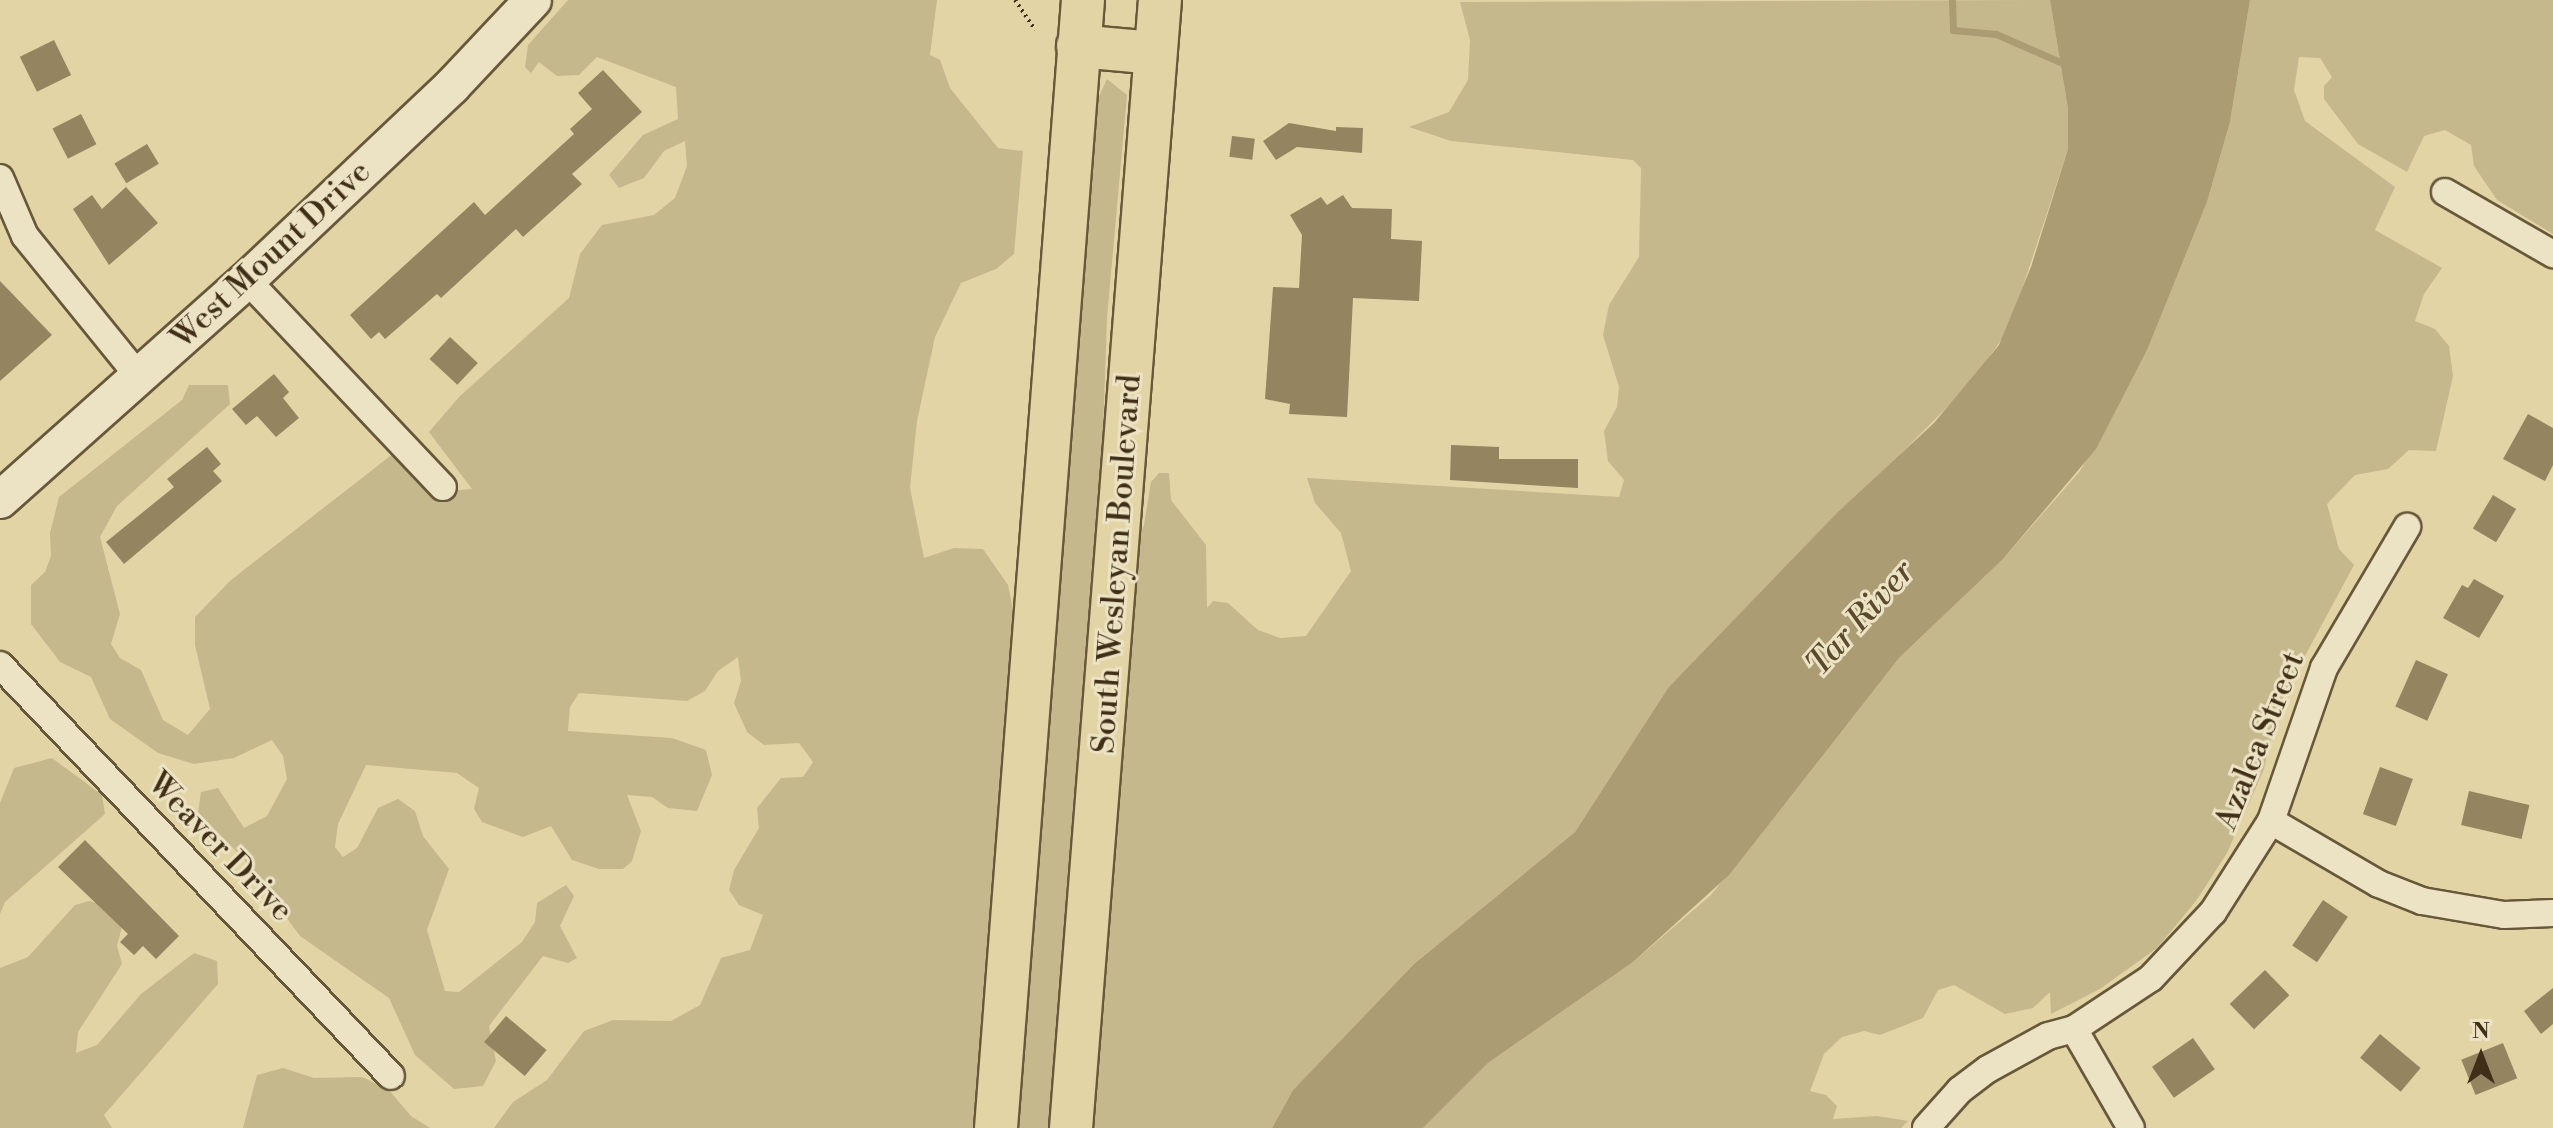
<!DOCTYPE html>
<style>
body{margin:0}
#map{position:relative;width:2553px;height:1128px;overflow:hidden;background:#e2d4a5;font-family:"Libre Bodoni",serif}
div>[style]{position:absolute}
.green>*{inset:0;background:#c6b88d}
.water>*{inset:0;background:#ab9c74}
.stream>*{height:7px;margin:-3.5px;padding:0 3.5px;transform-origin:3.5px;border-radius:3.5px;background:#ab9c74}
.building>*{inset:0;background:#948460;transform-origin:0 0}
.path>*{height:4px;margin-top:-2px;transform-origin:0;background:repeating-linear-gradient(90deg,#402e16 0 2px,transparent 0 6px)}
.roads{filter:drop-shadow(2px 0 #68583a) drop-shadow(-2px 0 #68583a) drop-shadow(0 2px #68583a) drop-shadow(0 -2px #68583a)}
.minor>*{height:26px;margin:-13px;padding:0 13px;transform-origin:13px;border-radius:13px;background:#ece3c4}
.secondary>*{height:36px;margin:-18px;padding:0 18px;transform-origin:18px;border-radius:18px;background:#ece3c4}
.trunk>*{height:42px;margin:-21px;padding:0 21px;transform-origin:21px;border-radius:21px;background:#e2d4a5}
span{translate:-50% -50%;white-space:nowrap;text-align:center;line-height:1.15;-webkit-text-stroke:6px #ece3c4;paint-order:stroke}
.street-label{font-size:32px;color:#402e16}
.water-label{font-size:34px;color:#5b4a2e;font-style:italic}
.north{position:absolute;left:2441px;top:1016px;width:80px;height:80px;-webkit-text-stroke:6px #ece3c4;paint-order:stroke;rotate:0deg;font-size:22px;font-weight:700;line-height:32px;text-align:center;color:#402e16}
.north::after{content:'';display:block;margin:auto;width:28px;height:36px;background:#402e16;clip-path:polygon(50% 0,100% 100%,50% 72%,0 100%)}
</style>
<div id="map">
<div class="green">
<div style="clip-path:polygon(568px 0,937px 0,930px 55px,940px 60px,950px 88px,998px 148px,1023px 151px,1014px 254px,996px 269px,961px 283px,935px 337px,917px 421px,910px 488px,924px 558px,954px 548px,983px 549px,1008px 585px,1016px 624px,981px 1128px,494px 1128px,513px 1102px,547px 1080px,584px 1031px,613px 1020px,671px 1021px,700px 1005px,721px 958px,750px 950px,763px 915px,739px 905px,729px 890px,734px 870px,759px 828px,757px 808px,781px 778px,803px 777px,813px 762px,799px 743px,764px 745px,747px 732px,734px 703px,741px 681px,738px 657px,718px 671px,705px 691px,687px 701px,579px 693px,570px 707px,568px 731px,672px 738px,706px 750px,712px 775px,697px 811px,668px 808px,652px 797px,627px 795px,641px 831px,632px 861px,623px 869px,599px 869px,572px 860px,551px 826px,523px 837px,482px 822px,474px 809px,479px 788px,457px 773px,366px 765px,338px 824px,335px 847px,343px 857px,357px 848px,378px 808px,398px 799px,415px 811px,423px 836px,449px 869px,427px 930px,445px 991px,459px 992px,522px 942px,535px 922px,537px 903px,566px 885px,574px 896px,560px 926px,577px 958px,568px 963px,543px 956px,489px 1026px,496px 1061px,483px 1086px,454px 1089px,415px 1055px,389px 998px,300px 936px,243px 858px,198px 813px,201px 792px,218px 788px,244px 828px,267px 816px,287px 779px,283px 756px,272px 740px,234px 758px,194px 764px,158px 753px,110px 719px,91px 677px,60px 662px,31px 624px,31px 585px,45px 572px,51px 556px,50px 533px,59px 497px,182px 400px,189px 385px,228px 385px,230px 404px,117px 506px,100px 537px,120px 614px,111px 644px,120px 658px,141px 670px,163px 720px,188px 735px,210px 709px,195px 645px,195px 617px,231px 580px,394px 453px,437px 492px,472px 489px,429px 432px,459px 397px,569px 298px,580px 254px,602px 225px,654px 215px,675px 198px,687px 166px,685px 141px,664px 151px,644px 178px,619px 188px,609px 175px,643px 135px,678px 119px,676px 87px,597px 57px,579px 75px,557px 76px,539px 62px,531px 73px,525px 67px,528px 45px)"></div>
<div style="clip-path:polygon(2050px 0,2068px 109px,2068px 149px,2009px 329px,1970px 384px,1668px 688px,1575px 832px,1414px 964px,1293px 1090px,1272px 1128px,1091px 1128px,1133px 549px,1144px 525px,1151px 482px,1159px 473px,1169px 473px,1171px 500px,1206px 545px,1207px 608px,1213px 601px,1228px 603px,1258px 630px,1280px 638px,1306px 636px,1351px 571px,1341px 533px,1315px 503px,1307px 478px,1619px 497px,1624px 480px,1608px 461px,1604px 431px,1617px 407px,1619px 387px,1603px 335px,1609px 305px,1639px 257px,1641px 168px,1633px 160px,1451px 141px,1409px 127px,1449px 112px,1468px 80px,1470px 40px,1460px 2px)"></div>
<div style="clip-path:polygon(2250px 0,2553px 0,2553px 234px,2497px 200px,2474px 166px,2471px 145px,2445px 130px,2424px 136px,2407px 172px,2358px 144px,2324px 99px,2324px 86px,2332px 77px,2320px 58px,2299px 57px,2294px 90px,2305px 121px,2395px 187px,2375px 230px,2442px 268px,2424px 294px,2415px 321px,2435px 329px,2449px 346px,2453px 376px,2436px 451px,2409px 450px,2388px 469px,2355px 475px,2327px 504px,2339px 549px,2354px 565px,2278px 706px,2264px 769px,2227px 853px,2196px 901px,2157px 948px,2100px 989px,2051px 1014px,2050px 992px,2033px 1008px,2005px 1014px,1954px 985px,1938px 990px,1923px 1018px,1880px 1035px,1864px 1031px,1842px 1037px,1824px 1054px,1810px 1091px,1826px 1095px,1837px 1106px,1833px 1119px,1877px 1116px,1908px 1121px,1901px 1128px,1423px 1128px,1488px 1063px,1633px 962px,1711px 895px,1899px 658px,2003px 559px,2080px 471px,2148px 348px,2207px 202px,2230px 122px)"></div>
<div style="clip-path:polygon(1107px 79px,1127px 95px,1107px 318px,1097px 605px,1058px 1128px,1010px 1128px,1084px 129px)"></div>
<div style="clip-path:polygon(52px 758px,102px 795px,105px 814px,5px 902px,0 914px,0 803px,14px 768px)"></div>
<div style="clip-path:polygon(89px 901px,111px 907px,123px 923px,117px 946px,122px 964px,78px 1032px,76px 1053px,97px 1045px,141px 994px,194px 953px,217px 961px,218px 984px,104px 1115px,112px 1128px,0 1128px,0 968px,28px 957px,75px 905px)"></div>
<div style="clip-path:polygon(283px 1068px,314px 1078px,362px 1077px,388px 1089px,411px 1116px,430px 1128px,243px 1128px,257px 1075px)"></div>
</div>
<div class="water">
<div style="clip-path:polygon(2050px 0,2250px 0,2230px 122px,2207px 202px,2148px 348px,2096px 449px,2003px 559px,1899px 658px,1729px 875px,1633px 962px,1488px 1063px,1423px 1128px,1272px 1128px,1293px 1090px,1414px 964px,1575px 832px,1668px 688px,1838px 512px,1934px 423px,1999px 345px,2031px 267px,2068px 149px,2068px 109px)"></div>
</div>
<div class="stream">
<div style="left:1952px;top:0;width:30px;rotate:88deg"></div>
<div style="left:1953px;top:30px;width:43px;rotate:5.3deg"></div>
<div style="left:1996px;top:34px;width:70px;rotate:23.6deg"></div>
</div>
<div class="building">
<div style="left:54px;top:40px;width:39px;height:38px;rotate:64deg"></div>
<div style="clip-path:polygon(603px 70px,642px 112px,572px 174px,582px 184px,523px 237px,516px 229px,441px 298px,437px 294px,385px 339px,379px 332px,371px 339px,350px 315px,474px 202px,485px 215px,574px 134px,570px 129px,592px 109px,578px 93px)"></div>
<div style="left:81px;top:114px;width:34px;height:32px;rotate:63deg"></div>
<div style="clip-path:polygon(1289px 123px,1336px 131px,1336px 127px,1363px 128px,1362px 153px,1297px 147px,1276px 160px,1263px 141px)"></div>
<div style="left:1232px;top:136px;width:23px;height:21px;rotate:7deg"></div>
<div style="left:147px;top:144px;width:23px;height:38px;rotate:59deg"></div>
<div style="clip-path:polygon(126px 187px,158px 223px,109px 265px,73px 209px,92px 195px,102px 209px)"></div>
<div style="clip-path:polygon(1343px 195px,1352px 208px,1392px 209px,1391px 239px,1422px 241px,1419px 301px,1353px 298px,1347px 417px,1289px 414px,1290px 404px,1265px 399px,1273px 287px,1299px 288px,1302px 235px,1290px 215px,1321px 197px,1327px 205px)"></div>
<div style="clip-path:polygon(0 281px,52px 335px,0 381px)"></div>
<div style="left:450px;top:337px;width:38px;height:30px;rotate:43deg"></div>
<div style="clip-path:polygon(274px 374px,289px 392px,283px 398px,299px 418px,276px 437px,257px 416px,246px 425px,232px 409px)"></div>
<div style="clip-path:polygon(2528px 414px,2553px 428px,2553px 465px,2545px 481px,2503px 459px)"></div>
<div style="clip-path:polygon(1451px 445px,1499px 447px,1499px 459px,1578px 459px,1578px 488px,1450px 480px)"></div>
<div style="clip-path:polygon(207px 447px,221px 464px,213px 471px,222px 481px,124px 564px,106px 542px,174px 487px,167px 479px)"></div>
<div style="left:2493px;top:495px;width:27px;height:39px;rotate:31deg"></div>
<div style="clip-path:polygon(2474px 579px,2504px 596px,2479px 638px,2443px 618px,2462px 585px,2468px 588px)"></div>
<div style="left:2416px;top:660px;width:35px;height:51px;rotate:24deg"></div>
<div style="left:2380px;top:767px;width:35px;height:50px;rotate:20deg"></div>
<div style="left:2469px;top:791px;width:62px;height:35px;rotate:13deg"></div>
<div style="clip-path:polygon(85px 840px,179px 936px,156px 959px,143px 946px,134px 955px,120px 942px,128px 934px,58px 867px)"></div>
<div style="left:2323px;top:900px;width:30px;height:55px;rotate:34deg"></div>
<div style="left:2265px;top:970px;width:35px;height:49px;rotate:46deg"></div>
<div style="clip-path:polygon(2553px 988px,2553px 1024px,2541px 1034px,2524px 1011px)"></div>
<div style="left:506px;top:1016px;width:53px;height:34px;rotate:40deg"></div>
<div style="left:2380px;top:1034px;width:53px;height:31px;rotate:40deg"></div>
<div style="left:2193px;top:1038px;width:38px;height:50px;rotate:55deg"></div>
<div style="left:2503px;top:1043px;width:38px;height:45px;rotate:68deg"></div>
</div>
<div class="path">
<div style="left:1015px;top:0;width:36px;rotate:56deg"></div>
</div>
<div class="roads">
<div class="minor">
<div style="left:0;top:178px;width:63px;rotate:66.7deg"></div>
<div style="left:25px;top:236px;width:181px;rotate:51deg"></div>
<div style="left:2445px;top:192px;width:125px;rotate:29.9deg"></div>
<div style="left:247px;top:280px;width:285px;rotate:46.6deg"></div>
<div style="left:0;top:665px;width:567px;rotate:46.43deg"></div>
<div style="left:2271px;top:821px;width:125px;rotate:30.3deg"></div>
<div style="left:2379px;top:884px;width:46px;rotate:21.6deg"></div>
<div style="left:2422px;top:901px;width:83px;rotate:9.7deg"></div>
<div style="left:2504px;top:915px;width:49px;rotate:-2.3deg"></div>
<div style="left:2074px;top:1029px;width:114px;rotate:60.1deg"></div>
<div style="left:1926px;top:1128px;width:51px;rotate:-48.2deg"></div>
<div style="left:1960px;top:1090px;width:35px;rotate:-37deg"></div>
<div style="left:1988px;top:1069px;width:68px;rotate:-28.8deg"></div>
<div style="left:2048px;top:1036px;width:27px;rotate:-15deg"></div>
<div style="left:2074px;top:1029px;width:92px;rotate:-33.5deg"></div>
<div style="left:2151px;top:978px;width:91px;rotate:-46.8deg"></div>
<div style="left:2213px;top:912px;width:108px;rotate:-57.5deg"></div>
<div style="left:2271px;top:821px;width:162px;rotate:-70.9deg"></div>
<div style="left:2324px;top:668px;width:164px;rotate:-59.5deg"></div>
</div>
<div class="secondary">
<div style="left:0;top:500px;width:331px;rotate:-41.7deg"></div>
<div style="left:247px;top:280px;width:282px;rotate:-43.4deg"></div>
<div style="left:452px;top:86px;width:118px;rotate:-46.7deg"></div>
</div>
<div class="trunk">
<div style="left:1078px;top:46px;width:77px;rotate:5.2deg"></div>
<div style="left:996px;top:1128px;width:1131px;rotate:-85.59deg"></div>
<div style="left:1071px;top:1128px;width:1132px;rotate:-85.49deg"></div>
</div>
</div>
<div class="street-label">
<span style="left:271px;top:255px;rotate:-43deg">West Mount Drive</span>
<span style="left:1117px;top:564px;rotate:-86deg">South Wesleyan Boulevard</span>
<span style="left:2260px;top:741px;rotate:-68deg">Azalea Street</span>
<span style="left:220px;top:847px;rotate:46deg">Weaver Drive</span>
</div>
<div class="water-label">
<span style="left:1861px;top:619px;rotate:-48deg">Tar River</span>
</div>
<div class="north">N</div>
</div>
